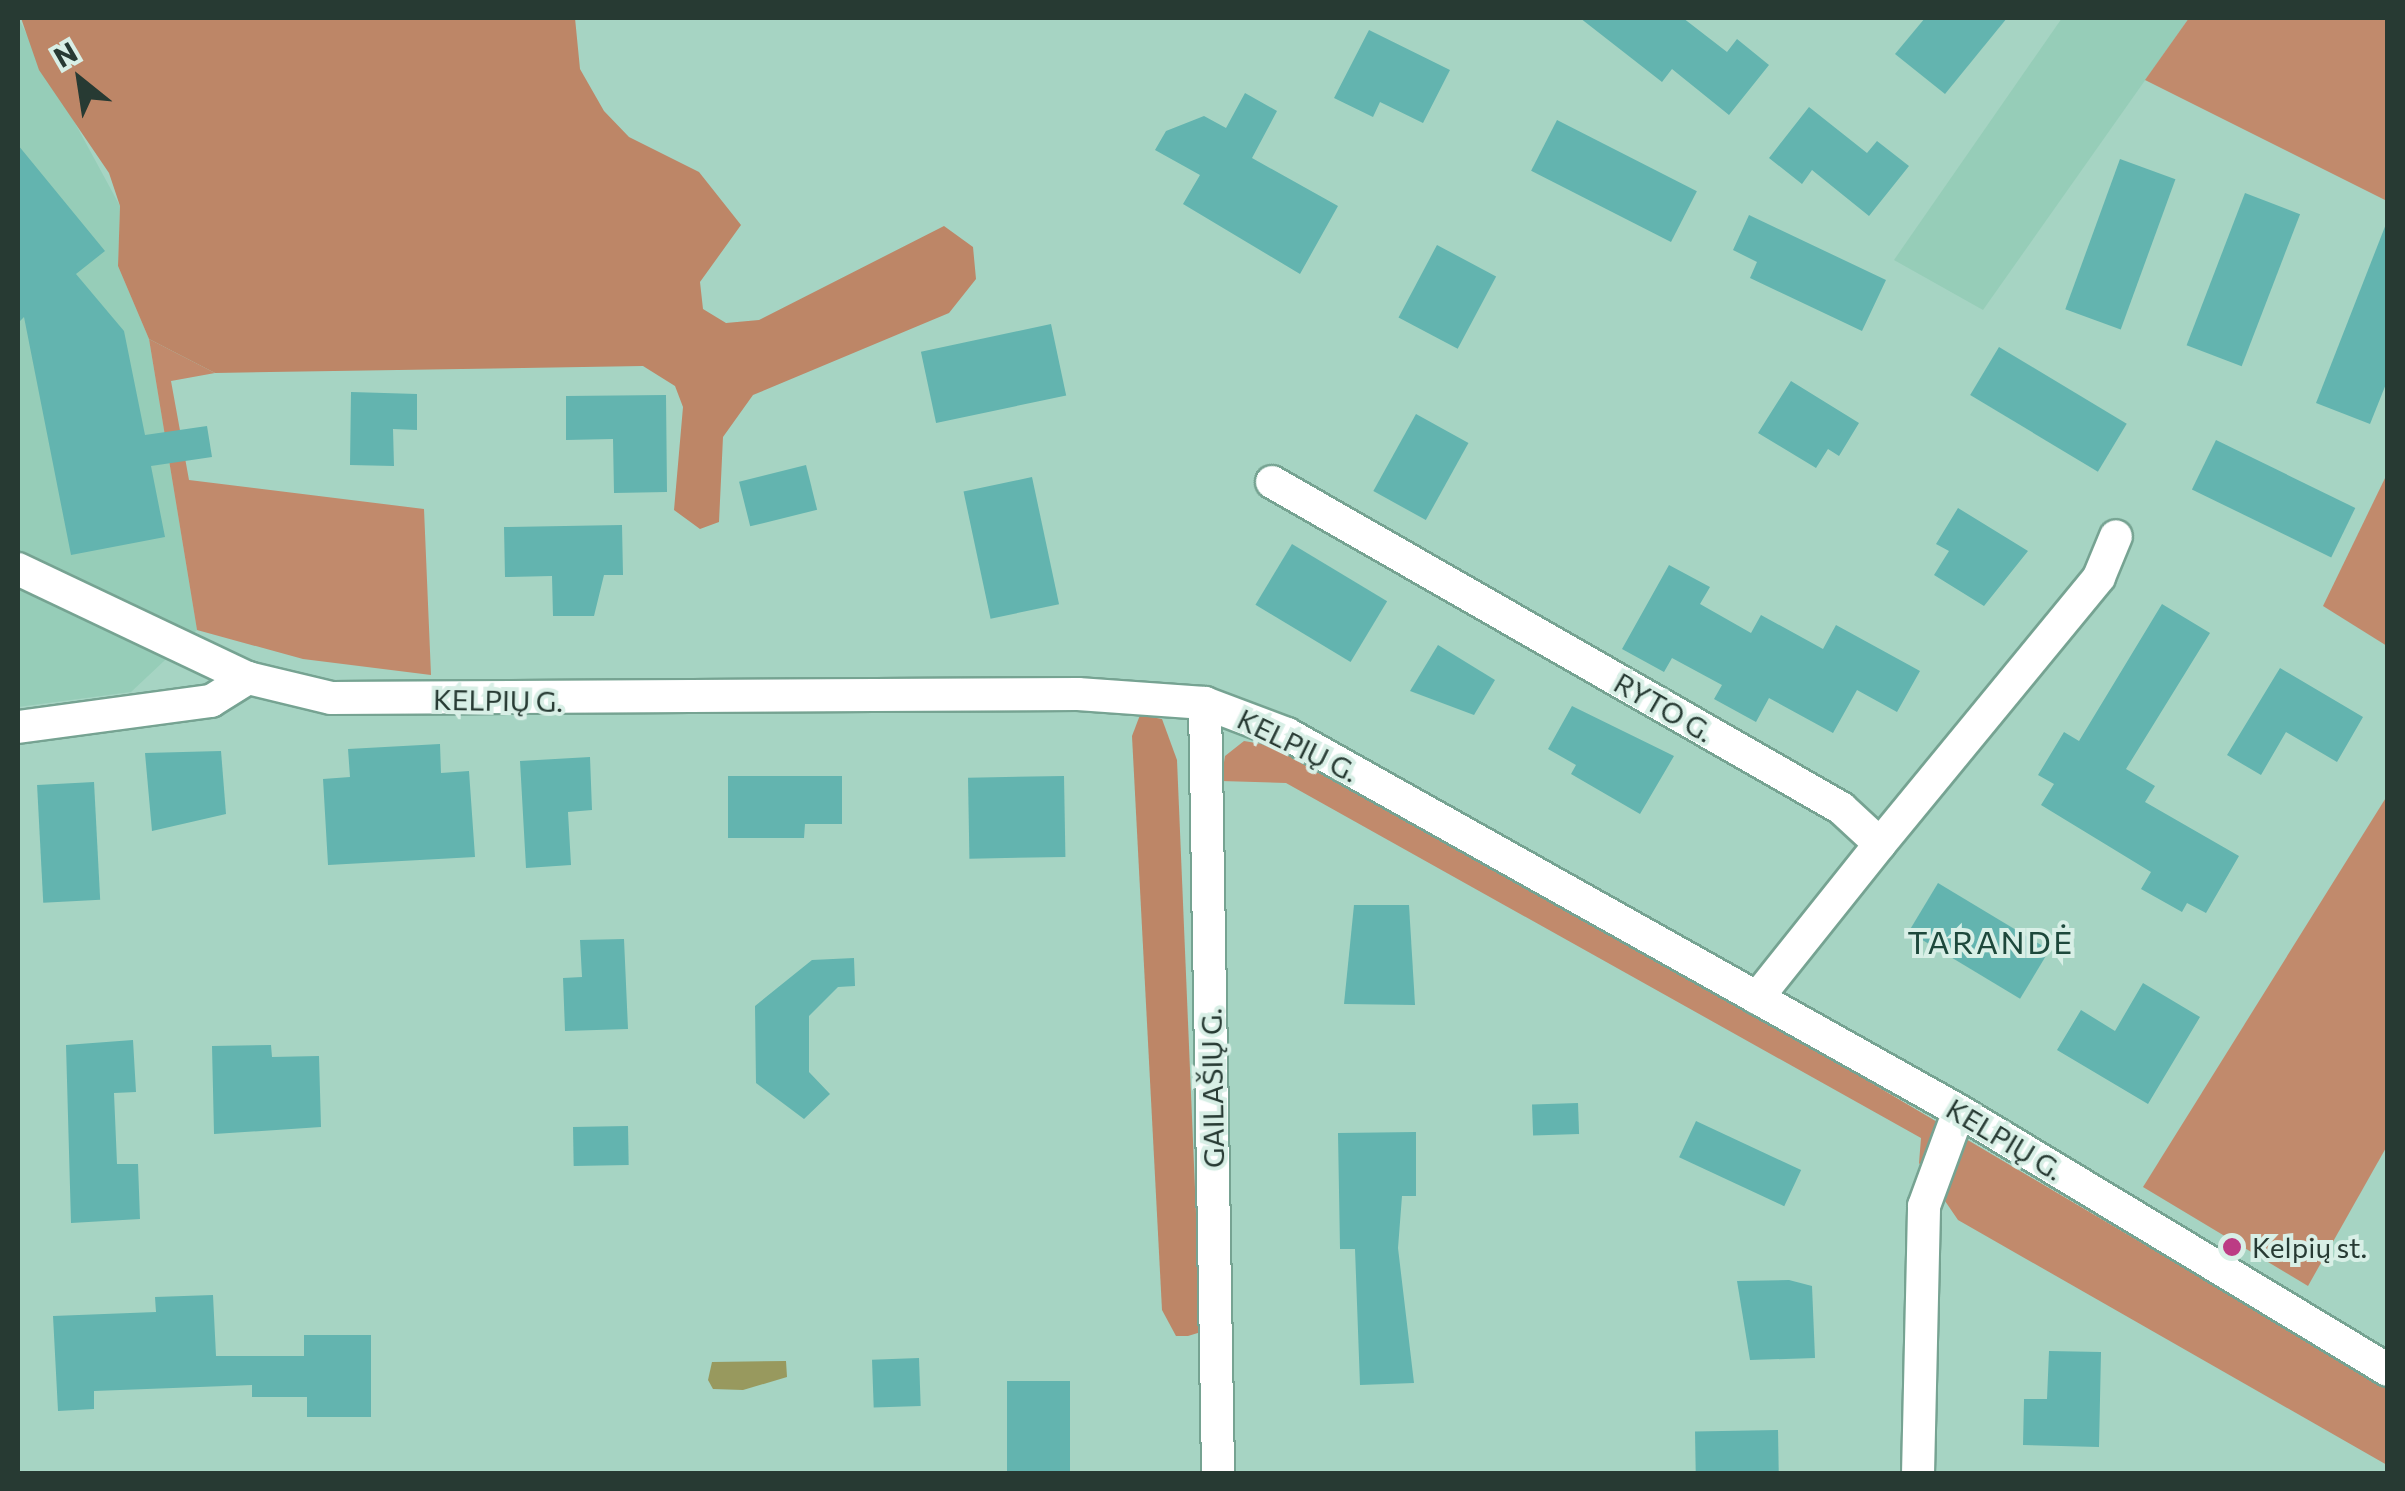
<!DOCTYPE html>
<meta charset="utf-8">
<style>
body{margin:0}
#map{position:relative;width:2405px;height:1491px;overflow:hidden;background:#a6d4c3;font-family:Commissioner,sans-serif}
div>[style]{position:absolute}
.built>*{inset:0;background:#96cdb8}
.green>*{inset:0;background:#c18a6c}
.forest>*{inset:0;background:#bd8667}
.water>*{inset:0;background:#98995e}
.building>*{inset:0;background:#63b4af;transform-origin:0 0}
.roads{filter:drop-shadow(2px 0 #76a392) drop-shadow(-2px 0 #76a392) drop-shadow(0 2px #76a392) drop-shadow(0 -2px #76a392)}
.street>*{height:32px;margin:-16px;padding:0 16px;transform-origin:16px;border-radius:16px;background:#fff}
.dots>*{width:28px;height:28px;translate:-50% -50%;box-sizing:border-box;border:5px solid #d8efe6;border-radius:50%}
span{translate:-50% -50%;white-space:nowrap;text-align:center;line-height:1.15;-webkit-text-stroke:8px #d8efe6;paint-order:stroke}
.street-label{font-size:28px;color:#273a33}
.poi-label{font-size:28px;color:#273a33}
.left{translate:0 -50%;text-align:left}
.quarter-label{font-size:32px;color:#1d483b;letter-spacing:2.5px}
.frame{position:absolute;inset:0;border:20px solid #273a33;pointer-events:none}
.north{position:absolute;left:30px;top:30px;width:100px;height:100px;-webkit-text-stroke:8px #d8efe6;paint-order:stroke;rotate:330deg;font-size:28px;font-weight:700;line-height:40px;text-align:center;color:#273a33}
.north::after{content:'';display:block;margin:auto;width:35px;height:45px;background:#273a33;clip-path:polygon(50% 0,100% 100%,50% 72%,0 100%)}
</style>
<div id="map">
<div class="built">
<div style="clip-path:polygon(18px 18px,120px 206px,118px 266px,149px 339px,197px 630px,131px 692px,18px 707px)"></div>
<div style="clip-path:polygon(2062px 18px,2189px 18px,1983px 310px,1894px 260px)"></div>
</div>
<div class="green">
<div style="clip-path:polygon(2189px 18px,2387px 18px,2387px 201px,2145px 80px)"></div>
<div style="clip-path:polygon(149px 339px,215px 373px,171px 381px,189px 480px,424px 509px,431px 675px,303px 659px,197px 630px)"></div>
<div style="clip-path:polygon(2387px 474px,2387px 646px,2323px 606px)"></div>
<div style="clip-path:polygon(1244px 741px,1286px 748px,1643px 948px,2387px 1388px,2387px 1465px,1958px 1220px,1919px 1163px,1921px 1138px,1286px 783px,1221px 781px,1225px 756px)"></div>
<div style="clip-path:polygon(2387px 796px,2387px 1146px,2308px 1286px,2143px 1187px)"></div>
</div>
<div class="forest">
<div style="clip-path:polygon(21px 18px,575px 18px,580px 69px,604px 111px,629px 137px,699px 172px,741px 225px,700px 282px,703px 309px,726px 323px,759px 320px,944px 226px,973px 247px,976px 279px,949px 313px,753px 395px,723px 437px,719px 522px,700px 529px,674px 510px,683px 407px,675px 386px,643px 366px,215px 373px,149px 339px,118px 266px,120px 206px,109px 173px,39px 70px)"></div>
<div style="clip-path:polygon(1140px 715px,1162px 719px,1177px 760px,1201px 1332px,1188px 1336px,1176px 1336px,1162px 1310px,1132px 736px)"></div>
</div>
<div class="water">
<div style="clip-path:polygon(786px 1361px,787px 1377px,743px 1390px,713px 1389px,708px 1380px,712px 1362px)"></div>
</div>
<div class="building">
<div style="clip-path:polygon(1580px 18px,1683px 18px,1727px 52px,1737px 39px,1769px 65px,1729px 115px,1672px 69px,1662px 82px)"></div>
<div style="clip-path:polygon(1925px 18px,2007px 18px,1945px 94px,1895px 54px)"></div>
<div style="clip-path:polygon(1369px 30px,1450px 70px,1423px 123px,1380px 102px,1373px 117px,1334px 98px)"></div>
<div style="clip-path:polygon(1245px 93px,1277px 111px,1252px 158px,1338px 206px,1300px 274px,1183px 204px,1200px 175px,1155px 150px,1166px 131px,1204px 116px,1226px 128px)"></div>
<div style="clip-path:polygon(1809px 107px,1867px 153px,1877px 141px,1909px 166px,1869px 216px,1812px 170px,1802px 184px,1769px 158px)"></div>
<div style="left:1557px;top:120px;width:157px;height:57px;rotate:27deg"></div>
<div style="clip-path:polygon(18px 145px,105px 251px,76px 274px,124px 331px,145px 435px,207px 426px,212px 457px,151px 466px,165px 537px,71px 555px,24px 317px,18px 323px)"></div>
<div style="left:2120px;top:159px;width:59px;height:160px;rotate:20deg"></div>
<div style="left:2245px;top:193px;width:59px;height:163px;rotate:21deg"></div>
<div style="clip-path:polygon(1749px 215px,1886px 280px,1862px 331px,1750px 278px,1757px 262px,1733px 250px)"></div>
<div style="clip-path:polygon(2386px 224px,2388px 379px,2370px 424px,2316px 403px)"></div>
<div style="left:1437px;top:245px;width:67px;height:82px;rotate:28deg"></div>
<div style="left:1051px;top:324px;width:73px;height:133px;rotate:78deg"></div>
<div style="left:1999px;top:347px;width:149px;height:56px;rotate:31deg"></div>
<div style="clip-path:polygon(1791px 381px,1859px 423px,1839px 456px,1828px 449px,1816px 468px,1758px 433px)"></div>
<div style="clip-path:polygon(351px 392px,417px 394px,417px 430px,393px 429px,394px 466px,350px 465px)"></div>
<div style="clip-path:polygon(666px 395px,667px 492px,614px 493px,613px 439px,566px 440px,566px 396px)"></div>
<div style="left:1416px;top:414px;width:60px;height:88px;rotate:29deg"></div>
<div style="left:2216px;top:440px;width:155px;height:55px;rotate:26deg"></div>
<div style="left:806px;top:465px;width:46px;height:69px;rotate:76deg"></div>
<div style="left:1032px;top:477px;width:130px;height:70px;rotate:78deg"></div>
<div style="clip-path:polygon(1958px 508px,2028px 551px,1984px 606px,1934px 575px,1949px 551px,1936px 544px)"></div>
<div style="clip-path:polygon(622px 525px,623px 575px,604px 575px,594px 616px,553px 616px,552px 576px,505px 577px,504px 527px)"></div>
<div style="left:1292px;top:544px;width:111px;height:71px;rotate:31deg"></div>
<div style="clip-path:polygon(1669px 565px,1710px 587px,1700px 604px,1751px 633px,1761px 615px,1823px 649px,1836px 625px,1920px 671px,1897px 712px,1857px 690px,1833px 733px,1769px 698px,1756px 722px,1714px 699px,1722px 685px,1672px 658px,1664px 672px,1622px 649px)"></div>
<div style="clip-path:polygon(2162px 604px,2210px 633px,2126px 769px,2155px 786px,2145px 802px,2239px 856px,2206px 913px,2187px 903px,2182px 912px,2141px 889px,2151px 872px,2041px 805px,2054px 784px,2038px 775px,2064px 732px,2079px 741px)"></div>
<div style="clip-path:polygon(1438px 645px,1495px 680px,1474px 715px,1410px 691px)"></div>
<div style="clip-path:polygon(2280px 668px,2363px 717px,2337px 762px,2286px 732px,2261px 775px,2227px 755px)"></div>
<div style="clip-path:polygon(1572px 706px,1674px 756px,1640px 814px,1571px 774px,1576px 765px,1548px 749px)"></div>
<div style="clip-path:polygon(440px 744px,441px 773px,469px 771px,475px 857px,328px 865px,323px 779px,350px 777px,348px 749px)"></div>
<div style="clip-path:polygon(221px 751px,226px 814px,152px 831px,145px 753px)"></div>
<div style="clip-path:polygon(590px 757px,592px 810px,568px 812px,571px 865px,526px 868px,520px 761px)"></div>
<div style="clip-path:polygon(728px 776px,842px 776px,842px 824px,805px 824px,804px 838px,728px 838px)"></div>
<div style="left:1064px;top:776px;width:81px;height:96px;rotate:89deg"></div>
<div style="left:94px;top:782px;width:118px;height:57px;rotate:87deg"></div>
<div style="left:1938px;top:883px;width:130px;height:57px;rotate:31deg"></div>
<div style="clip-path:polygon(1354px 905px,1409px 905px,1415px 1005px,1344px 1004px)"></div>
<div style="clip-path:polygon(624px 939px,628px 1029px,565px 1031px,563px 978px,582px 977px,580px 940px)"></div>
<div style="clip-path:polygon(854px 958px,855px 986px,838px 987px,809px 1016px,809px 1072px,830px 1094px,804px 1119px,756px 1083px,755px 1006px,812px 960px)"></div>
<div style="clip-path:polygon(2143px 983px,2200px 1017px,2148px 1104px,2057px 1050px,2081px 1010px,2115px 1031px)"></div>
<div style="clip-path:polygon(133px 1040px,136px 1092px,114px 1093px,117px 1164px,138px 1164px,140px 1219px,71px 1223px,66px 1045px)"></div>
<div style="clip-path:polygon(271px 1045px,272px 1057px,319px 1056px,321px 1127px,214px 1134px,212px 1046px)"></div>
<div style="left:1578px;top:1103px;width:31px;height:46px;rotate:88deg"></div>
<div style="left:1696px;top:1121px;width:116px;height:40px;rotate:25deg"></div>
<div style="left:628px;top:1126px;width:39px;height:55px;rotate:89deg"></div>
<div style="clip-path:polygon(1416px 1132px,1416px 1196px,1402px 1196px,1398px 1248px,1414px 1383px,1360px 1385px,1355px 1249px,1340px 1249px,1338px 1133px)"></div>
<div style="clip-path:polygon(1789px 1280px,1812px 1286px,1815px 1358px,1750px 1360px,1737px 1281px)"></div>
<div style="clip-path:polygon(213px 1295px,216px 1356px,304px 1356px,304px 1335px,371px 1335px,371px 1417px,307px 1417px,307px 1397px,252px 1397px,252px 1385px,94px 1391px,94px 1409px,58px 1411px,53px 1316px,156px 1312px,155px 1297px)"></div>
<div style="clip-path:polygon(2049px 1351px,2101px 1352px,2099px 1447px,2023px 1445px,2024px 1399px,2047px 1399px)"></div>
<div style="left:919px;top:1358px;width:48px;height:47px;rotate:88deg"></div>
<div style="left:1007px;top:1381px;width:63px;height:93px"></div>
<div style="left:1778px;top:1430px;width:44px;height:83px;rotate:89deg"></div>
</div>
<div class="roads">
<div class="street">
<div style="left:1272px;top:482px;width:656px;rotate:29.81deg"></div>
<div style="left:1841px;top:808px;width:53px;rotate:42.7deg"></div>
<div style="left:1880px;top:844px;width:197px;rotate:128.6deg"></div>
<div style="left:18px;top:569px;width:255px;rotate:25.4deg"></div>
<div style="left:248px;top:678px;width:85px;rotate:13.5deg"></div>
<div style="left:331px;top:698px;width:747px;rotate:-0.31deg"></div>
<div style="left:1078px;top:694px;width:127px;rotate:4.1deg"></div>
<div style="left:1205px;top:703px;width:88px;rotate:20.7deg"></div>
<div style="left:1287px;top:734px;width:771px;rotate:29.29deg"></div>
<div style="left:1959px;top:1111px;width:501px;rotate:31.12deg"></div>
<div style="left:1205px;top:703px;width:771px;rotate:89.03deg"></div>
<div style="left:18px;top:727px;width:195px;rotate:-7.7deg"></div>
<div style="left:211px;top:701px;width:44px;rotate:-31.9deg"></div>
<div style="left:1880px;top:844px;width:345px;rotate:-50.6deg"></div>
<div style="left:2099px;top:577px;width:44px;rotate:-67.5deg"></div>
<div style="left:1918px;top:1474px;width:268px;rotate:-88.7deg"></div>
<div style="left:1924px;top:1206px;width:101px;rotate:-69.8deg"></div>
</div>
</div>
<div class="dots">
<div style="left:2232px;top:1247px;background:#bc3b84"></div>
</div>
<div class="street-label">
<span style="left:498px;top:700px;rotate:1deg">KELPIŲ G.</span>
<span style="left:1664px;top:707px;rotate:30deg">RYTO G.</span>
<span style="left:1298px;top:745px;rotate:26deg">KELPIŲ G.</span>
<span style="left:1212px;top:1088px;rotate:-91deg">GAILAŠIŲ G.</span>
<span style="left:2005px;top:1139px;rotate:31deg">KELPIŲ G.</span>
</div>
<div class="poi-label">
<span class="left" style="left:2252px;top:1247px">Kelpių st.</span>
</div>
<div class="quarter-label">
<span style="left:1991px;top:941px">TARANDĖ</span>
</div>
<div class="frame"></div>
<div class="north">N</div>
</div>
